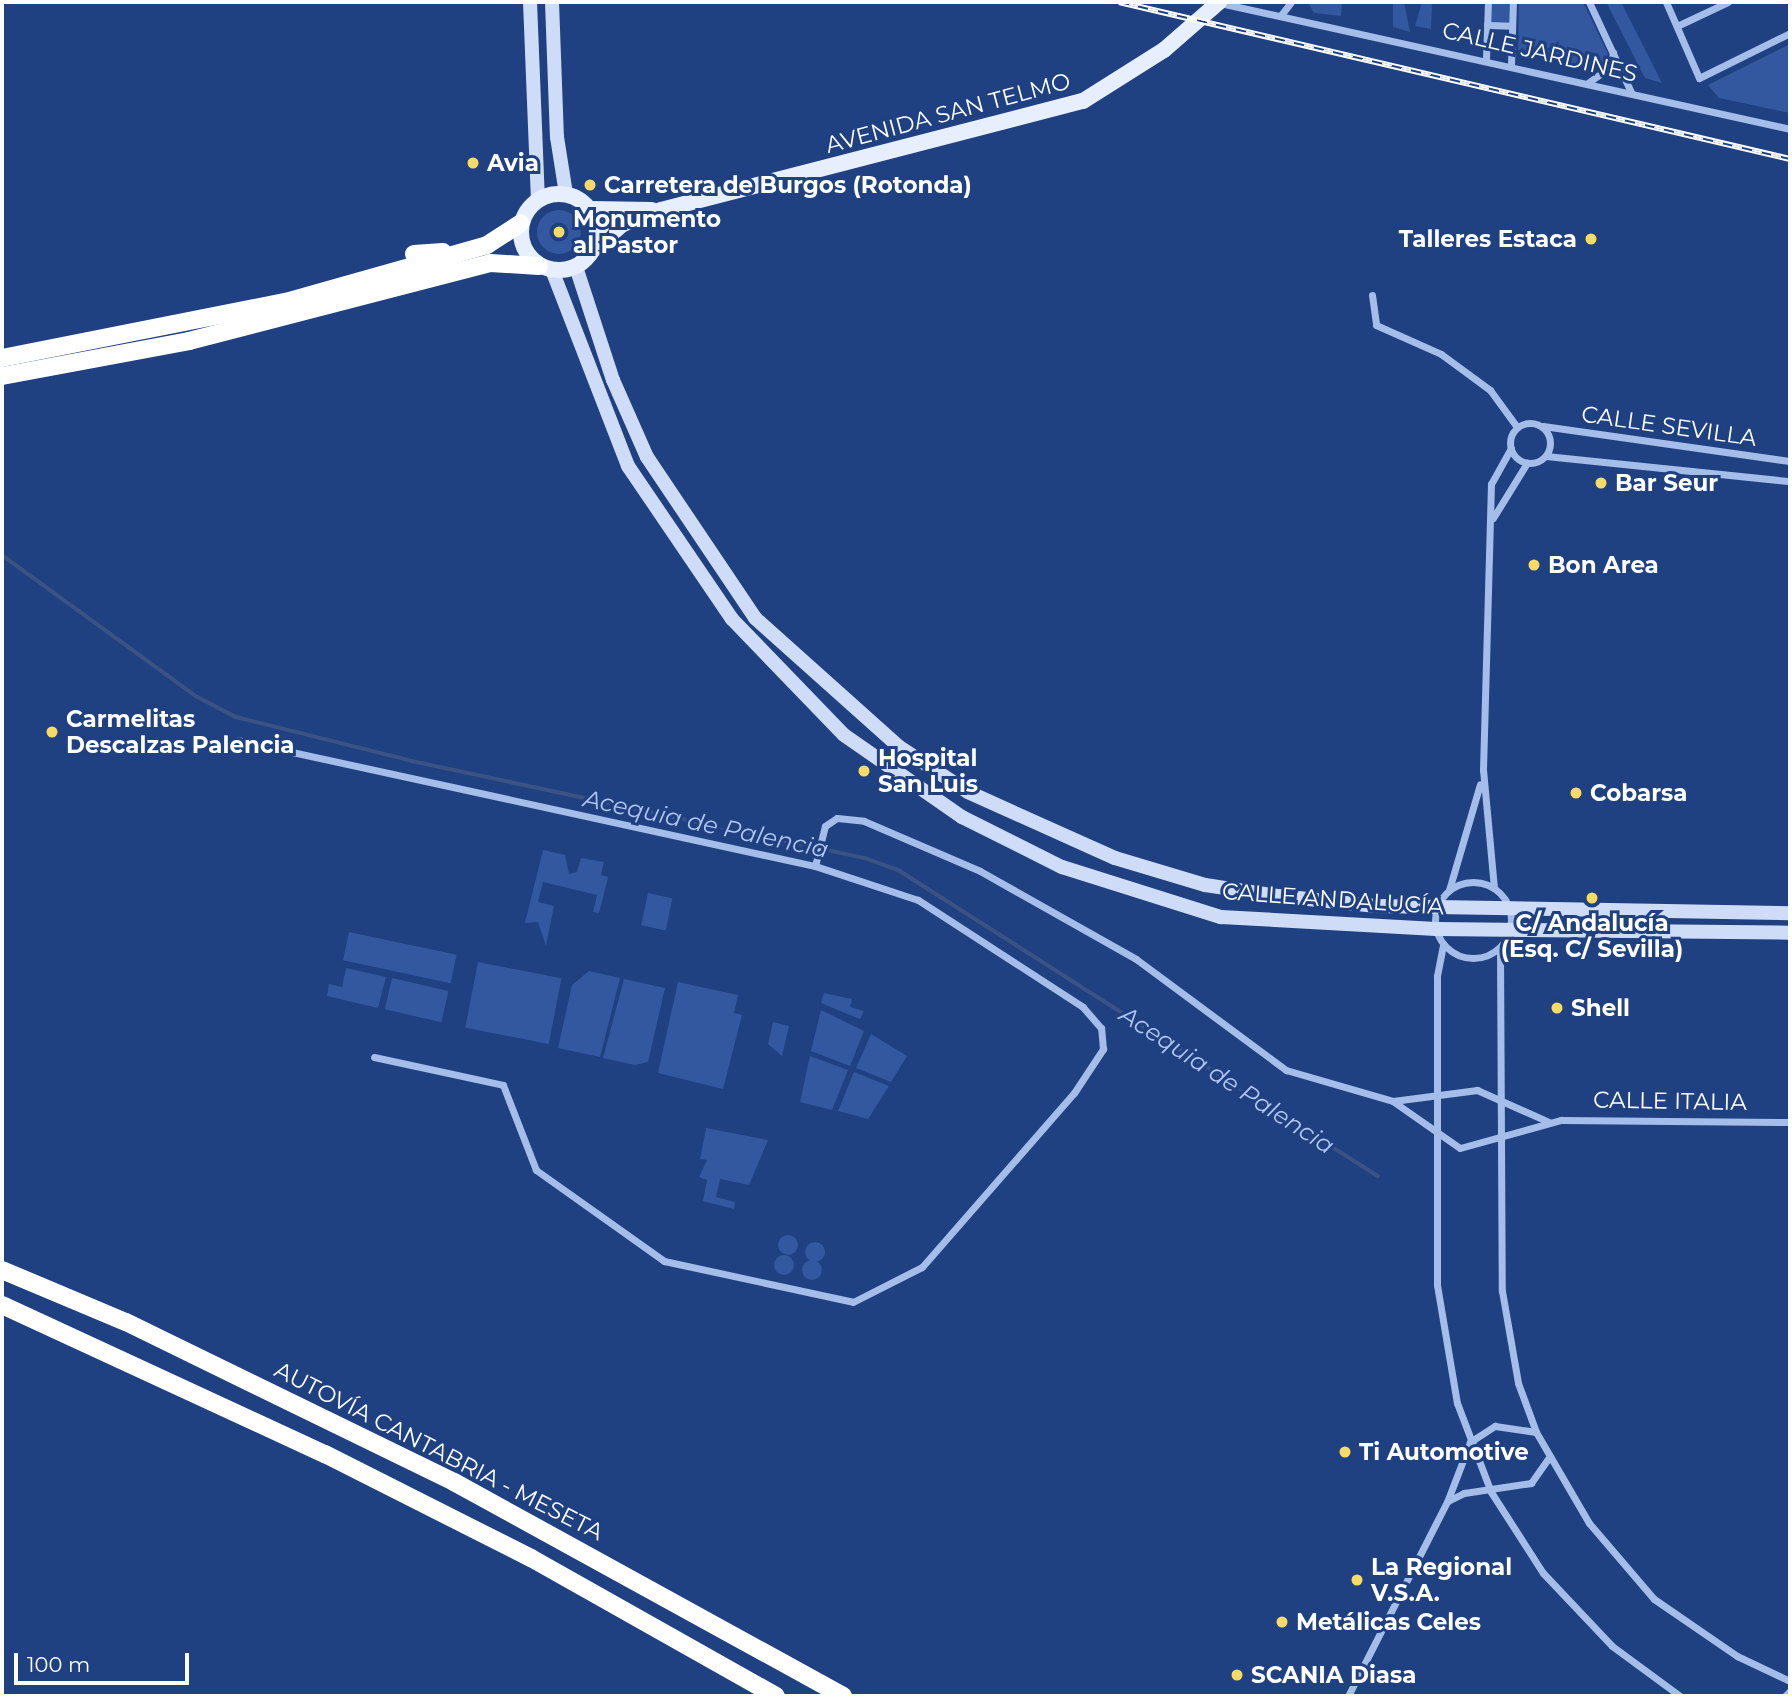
<!DOCTYPE html>
<meta charset="utf-8">
<style>
body{margin:0}
#map{position:relative;width:1792px;height:1698px;overflow:hidden;background:#1f4081;font-family:Montserrat,sans-serif}
div>[style]{position:absolute}
.green>*{inset:0;background:#33589f;transform-origin:0 0}
.round{border-radius:50%}
.stream>*{height:3.5px;margin:-1.75px;padding:0 1.75px;transform-origin:1.75px;border-radius:1.75px;background:#3a5383}
.street>*{height:7px;margin:-3.5px;padding:0 3.5px;transform-origin:3.5px;border-radius:3.5px;background:#a4bde9}
.street>.ring{margin:-3.5px;padding:0;box-sizing:content-box;background:none;border:7px solid #a4bde9;border-radius:50%}
.secondary>*{height:14px;margin:-7px;padding:0 7px;transform-origin:7px;border-radius:7px;background:#cfdcf7}
.primary>*{height:16px;margin:-8px;padding:0 8px;transform-origin:8px;border-radius:8px;background:#e7eefe}
.primary>.ring{margin:-8px;padding:0;box-sizing:content-box;background:none;border:16px solid #e7eefe;border-radius:50%}
.highway>*{height:18px;margin:-9px;padding:0 9px;transform-origin:9px;border-radius:9px;background:#fff}
.rail>*{height:6px;margin-top:-3px;transform-origin:0;background:repeating-linear-gradient(90deg,#1f4081 0 10px,#fff 0 20px);box-sizing:border-box;border-block:2px solid #fff}
.dots>*{width:19px;height:19px;translate:-50% -50%;box-sizing:border-box;border:4px solid #1f4081;border-radius:50%}
span{translate:-50% -50%;white-space:nowrap;text-align:center;line-height:1.15;-webkit-text-stroke:6px #1f4081;paint-order:stroke}
.street-label{font-size:23px;color:#fff}
.poi-label{font-size:23px;color:#fff;font-weight:700}
.left{translate:0 -50%;text-align:left}
.right{translate:-100% -50%;text-align:right}
.water-label{font-size:24px;color:#b0c7f0;font-style:italic}
.frame{position:absolute;inset:0;border:4px solid #fff;pointer-events:none}
.scale{position:absolute;left:14px;top:1653px;width:175px;height:32px;box-sizing:border-box;border:4px solid #fff;border-top:0;padding-left:9px;font-size:21px;line-height:24px;white-space:nowrap;color:#fff;-webkit-text-stroke:5px #1f4081;paint-order:stroke}
</style>
<div id="map">
<div class="green">
<div style="clip-path:polygon(1308px 2px,1342px 2px,1341px 16px,1314px 13px)"></div>
<div style="clip-path:polygon(1393px 2px,1404px 2px,1410px 32px,1393px 27px)"></div>
<div style="clip-path:polygon(1422px 2px,1432px 2px,1431px 29px,1415px 26px)"></div>
<div style="left:1488px;top:2px;width:25px;height:23px"></div>
<div style="clip-path:polygon(1519px 2px,1583px 2px,1608px 54px,1602px 65px,1593px 69px,1518px 50px)"></div>
<div style="clip-path:polygon(1606px 2px,1621px 2px,1662px 83px,1645px 78px)"></div>
<div style="clip-path:polygon(1790px 44px,1790px 113px,1719px 98px,1708px 85px)"></div>
<div class="round" style="left:537px;top:210px;width:44px;height:44px"></div>
<div style="clip-path:polygon(543px 850px,565px 855px,569px 874px,577px 872px,581px 858px,604px 862px,601px 875px,608px 877px,599px 913px,593px 912px,597px 895px,543px 882px,538px 902px,554px 906px,546px 946px,538px 922px,525px 923px)"></div>
<div style="left:648px;top:893px;width:25px;height:33px;rotate:12deg"></div>
<div style="left:349px;top:932px;width:110px;height:29px;rotate:12deg"></div>
<div style="left:478px;top:962px;width:85px;height:67px;rotate:11deg"></div>
<div style="clip-path:polygon(346px 968px,386px 977px,378px 1008px,327px 996px,329px 984px,342px 987px)"></div>
<div style="clip-path:polygon(589px 971px,620px 978px,600px 1057px,558px 1048px,572px 985px)"></div>
<div style="left:392px;top:978px;width:58px;height:32px;rotate:13deg"></div>
<div style="clip-path:polygon(624px 979px,665px 988px,648px 1062px,635px 1065px,603px 1058px)"></div>
<div style="clip-path:polygon(678px 982px,738px 995px,734px 1013px,742px 1015px,723px 1089px,658px 1073px)"></div>
<div style="clip-path:polygon(824px 993px,852px 999px,850px 1007px,864px 1011px,860px 1019px,821px 1003px)"></div>
<div style="clip-path:polygon(821px 1010px,864px 1031px,850px 1066px,811px 1051px)"></div>
<div style="clip-path:polygon(773px 1022px,789px 1026px,782px 1056px,768px 1044px)"></div>
<div style="clip-path:polygon(871px 1034px,907px 1056px,891px 1082px,856px 1068px)"></div>
<div style="clip-path:polygon(810px 1056px,848px 1070px,832px 1110px,800px 1102px)"></div>
<div style="clip-path:polygon(854px 1072px,889px 1086px,868px 1119px,838px 1111px)"></div>
<div style="clip-path:polygon(706px 1128px,768px 1140px,749px 1185px,720px 1179px,716px 1197px,735px 1202px,734px 1209px,703px 1201px,707px 1180px,699px 1177px,707px 1160px,700px 1159px)"></div>
<div class="round" style="left:778px;top:1235px;width:20px;height:20px"></div>
<div class="round" style="left:805px;top:1242px;width:20px;height:20px"></div>
<div class="round" style="left:774px;top:1255px;width:20px;height:20px"></div>
<div class="round" style="left:802px;top:1260px;width:20px;height:20px"></div>
</div>
<div class="stream">
<div style="left:2px;top:555px;width:240px;rotate:36deg"></div>
<div style="left:196px;top:696px;width:45px;rotate:27.7deg"></div>
<div style="left:236px;top:717px;width:181px;rotate:14deg"></div>
<div style="left:412px;top:761px;width:463px;rotate:12.1deg"></div>
<div style="left:865px;top:858px;width:37px;rotate:20deg"></div>
<div style="left:900px;top:871px;width:567px;rotate:32.54deg"></div>
</div>
<div class="street">
<div style="left:1589px;top:2px;width:99px;rotate:65deg"></div>
<div style="left:1666px;top:2px;width:83px;rotate:66.5deg"></div>
<div style="left:1699px;top:78px;width:102px;rotate:-26.3deg"></div>
<div style="left:1220px;top:3px;width:584px;rotate:12.46deg"></div>
<div style="left:1281px;top:15px;width:16px;rotate:-52deg"></div>
<div style="left:1487px;top:25px;width:25px;rotate:2deg"></div>
<div style="left:1677px;top:26px;width:56px;rotate:-25.2deg"></div>
<div style="left:1486px;top:59px;width:57px;rotate:-88deg"></div>
<div style="left:1511px;top:64px;width:62px;rotate:-88.2deg"></div>
<div style="left:1589px;top:82px;width:24px;rotate:-35deg"></div>
<div style="left:1609px;top:68px;width:16px;rotate:-75deg"></div>
<div style="left:1372px;top:295px;width:30px;rotate:82deg"></div>
<div style="left:1376px;top:325px;width:71px;rotate:24deg"></div>
<div style="left:1441px;top:354px;width:61px;rotate:36.3deg"></div>
<div style="left:1490px;top:390px;width:46px;rotate:53.9deg"></div>
<div class="ring" style="left:1510px;top:423px;width:33px;height:33px"></div>
<div style="left:1543px;top:426px;width:249px;rotate:8.1deg"></div>
<div style="left:1546px;top:456px;width:245px;rotate:5.9deg"></div>
<div style="left:1493px;top:518px;width:65px;rotate:-58.3deg"></div>
<div style="left:237px;top:740px;width:592px;rotate:12.3deg"></div>
<div class="ring" style="left:1435px;top:882px;width:69px;height:69px"></div>
<div style="left:1494px;top:888px;width:119px;rotate:-95.3deg"></div>
<div style="left:1483px;top:770px;width:286px;rotate:-88.4deg"></div>
<div style="left:1491px;top:484px;width:41px;rotate:-60.9deg"></div>
<div style="left:1449px;top:890px;width:110px;rotate:-73.7deg"></div>
<div style="left:1443px;top:945px;width:32px;rotate:101deg"></div>
<div style="left:1437px;top:976px;width:309px;rotate:90deg"></div>
<div style="left:1437px;top:1285px;width:120px;rotate:80.4deg"></div>
<div style="left:1457px;top:1403px;width:95px;rotate:69.1deg"></div>
<div style="left:1491px;top:1492px;width:96px;rotate:57.3deg"></div>
<div style="left:1543px;top:1573px;width:100px;rotate:46.6deg"></div>
<div style="left:1612px;top:1646px;width:84px;rotate:36.3deg"></div>
<div style="left:1500px;top:948px;width:343px;rotate:89.7deg"></div>
<div style="left:1502px;top:1291px;width:93px;rotate:80.1deg"></div>
<div style="left:1518px;top:1383px;width:52px;rotate:69.8deg"></div>
<div style="left:1536px;top:1432px;width:105px;rotate:59.8deg"></div>
<div style="left:1589px;top:1523px;width:100px;rotate:49.5deg"></div>
<div style="left:1654px;top:1599px;width:101px;rotate:34.5deg"></div>
<div style="left:1737px;top:1656px;width:59px;rotate:25.3deg"></div>
<div style="left:374px;top:1057px;width:132px;rotate:12.2deg"></div>
<div style="left:503px;top:1085px;width:91px;rotate:68.8deg"></div>
<div style="left:536px;top:1170px;width:157px;rotate:35.4deg"></div>
<div style="left:664px;top:1261px;width:193px;rotate:12.2deg"></div>
<div style="left:853px;top:1302px;width:77px;rotate:-26.9deg"></div>
<div style="left:922px;top:1267px;width:231px;rotate:-48.9deg"></div>
<div style="left:1074px;top:1093px;width:53px;rotate:-56.6deg"></div>
<div style="left:1103px;top:1049px;width:21px;rotate:-95deg"></div>
<div style="left:1101px;top:1028px;width:28px;rotate:-131deg"></div>
<div style="left:1083px;top:1007px;width:197px;rotate:-147deg"></div>
<div style="left:918px;top:900px;width:108px;rotate:-161.7deg"></div>
<div style="left:815px;top:866px;width:41px;rotate:-76deg"></div>
<div style="left:825px;top:826px;width:14px;rotate:-34deg"></div>
<div style="left:837px;top:818px;width:27px;rotate:6deg"></div>
<div style="left:864px;top:821px;width:126px;rotate:23.3deg"></div>
<div style="left:980px;top:871px;width:179px;rotate:29.4deg"></div>
<div style="left:1136px;top:959px;width:187px;rotate:36.5deg"></div>
<div style="left:1286px;top:1070px;width:111px;rotate:16.2deg"></div>
<div style="left:1393px;top:1101px;width:85px;rotate:-7.5deg"></div>
<div style="left:1477px;top:1090px;width:79px;rotate:24deg"></div>
<div style="left:1394px;top:1102px;width:80px;rotate:34.9deg"></div>
<div style="left:1460px;top:1148px;width:105px;rotate:-15.5deg"></div>
<div style="left:1561px;top:1120px;width:229px;rotate:0.5deg"></div>
<div style="left:1448px;top:1501px;width:18px;rotate:-27deg"></div>
<div style="left:1464px;top:1493px;width:68px;rotate:-8.5deg"></div>
<div style="left:1531px;top:1483px;width:29px;rotate:-55deg"></div>
<div style="left:1348px;top:1696px;width:218px;rotate:-63deg"></div>
<div style="left:1447px;top:1502px;width:64px;rotate:-69deg"></div>
<div style="left:1470px;top:1442px;width:30px;rotate:-33deg"></div>
<div style="left:1495px;top:1426px;width:41px;rotate:8.3deg"></div>
<div style="left:1785px;top:1696px;width:7px;rotate:-45deg"></div>
</div>
<div class="secondary">
<div style="left:530px;top:2px;width:198px;rotate:87.7deg"></div>
<div style="left:552px;top:2px;width:135px;rotate:87.9deg"></div>
<div style="left:557px;top:137px;width:58px;rotate:81deg"></div>
<div style="left:576px;top:267px;width:119px;rotate:71.9deg"></div>
<div style="left:613px;top:380px;width:84px;rotate:66.2deg"></div>
<div style="left:647px;top:457px;width:194px;rotate:56.1deg"></div>
<div style="left:755px;top:618px;width:192px;rotate:41.8deg"></div>
<div style="left:898px;top:746px;width:84px;rotate:33.3deg"></div>
<div style="left:968px;top:792px;width:161px;rotate:24.2deg"></div>
<div style="left:1115px;top:858px;width:94px;rotate:16.7deg"></div>
<div style="left:1205px;top:885px;width:75px;rotate:8.5deg"></div>
<div style="left:1279px;top:896px;width:98px;rotate:5.9deg"></div>
<div style="left:1376px;top:906px;width:414px;rotate:1deg"></div>
<div style="left:552px;top:270px;width:210px;rotate:68.8deg"></div>
<div style="left:628px;top:466px;width:185px;rotate:55.8deg"></div>
<div style="left:732px;top:619px;width:161px;rotate:46deg"></div>
<div style="left:844px;top:735px;width:144px;rotate:34.8deg"></div>
<div style="left:962px;top:817px;width:112px;rotate:26.6deg"></div>
<div style="left:1062px;top:867px;width:167px;rotate:17.5deg"></div>
<div style="left:1221px;top:917px;width:215px;rotate:3.2deg"></div>
<div style="left:1436px;top:929px;width:354px;rotate:0.6deg"></div>
</div>
<div class="primary">
<div class="ring" style="left:521px;top:194px;width:60px;height:60px"></div>
<div style="left:590px;top:209px;width:62px;rotate:0.9deg"></div>
<div style="left:594px;top:249px;width:38px;rotate:-41deg"></div>
<div style="left:623px;top:224px;width:40px;rotate:-20.2deg"></div>
<div style="left:661px;top:210px;width:436px;rotate:-14.5deg"></div>
<div style="left:1083px;top:101px;width:96px;rotate:-32.2deg"></div>
<div style="left:1164px;top:50px;width:73px;rotate:-41.1deg"></div>
</div>
<div class="highway">
<div style="left:414px;top:254px;width:29px;rotate:-4deg"></div>
<div style="left:2px;top:358px;width:289px;rotate:-11.2deg"></div>
<div style="left:286px;top:302px;width:209px;rotate:-15.8deg"></div>
<div style="left:487px;top:245px;width:40px;rotate:-32.9deg"></div>
<div style="left:2px;top:376px;width:190px;rotate:-10.6deg"></div>
<div style="left:189px;top:341px;width:311px;rotate:-14.5deg"></div>
<div style="left:490px;top:263px;width:49px;rotate:3.5deg"></div>
<div style="left:2px;top:1270px;width:134px;rotate:22.8deg"></div>
<div style="left:126px;top:1322px;width:365px;rotate:26deg"></div>
<div style="left:454px;top:1482px;width:444px;rotate:28.8deg"></div>
<div style="left:2px;top:1305px;width:356px;rotate:24.8deg"></div>
<div style="left:325px;top:1454px;width:231px;rotate:26.8deg"></div>
<div style="left:531px;top:1558px;width:281px;rotate:29.4deg"></div>
</div>
<div class="rail">
<div style="left:1119px;top:2px;width:689px;rotate:13.17deg"></div>
</div>
<div class="dots">
<div style="left:473px;top:163px;background:#f7db64"></div>
<div style="left:590px;top:185px;background:#f7db64"></div>
<div style="left:559px;top:232px;background:#f7db64"></div>
<div style="left:1591px;top:239px;background:#f7db64"></div>
<div style="left:1601px;top:483px;background:#f7db64"></div>
<div style="left:1534px;top:565px;background:#f7db64"></div>
<div style="left:52px;top:732px;background:#f7db64"></div>
<div style="left:864px;top:771px;background:#f7db64"></div>
<div style="left:1576px;top:793px;background:#f7db64"></div>
<div style="left:1592px;top:898px;background:#f7db64"></div>
<div style="left:1557px;top:1008px;background:#f7db64"></div>
<div style="left:1345px;top:1452px;background:#f7db64"></div>
<div style="left:1357px;top:1580px;background:#f7db64"></div>
<div style="left:1282px;top:1622px;background:#f7db64"></div>
<div style="left:1237px;top:1675px;background:#f7db64"></div>
</div>
<div class="street-label">
<span style="left:1540px;top:52px;rotate:13deg">CALLE JARDINES</span>
<span style="left:948px;top:113px;rotate:-15deg">AVENIDA SAN TELMO</span>
<span style="left:1669px;top:426px;rotate:8deg">CALLE SEVILLA</span>
<span style="left:1333px;top:899px;rotate:4deg">CALLE ANDALUCÍA</span>
<span style="left:1670px;top:1101px;rotate:1deg">CALLE ITALIA</span>
<span style="left:439px;top:1451px;rotate:27deg">AUTOVÍA CANTABRIA - MESETA</span>
</div>
<div class="poi-label">
<span class="left" style="left:487px;top:163px">Avia</span>
<span class="left" style="left:604px;top:185px">Carretera de Burgos (Rotonda)</span>
<span class="left" style="left:573px;top:232px">Monumento<br>al Pastor</span>
<span class="right" style="left:1577px;top:239px">Talleres Estaca</span>
<span class="left" style="left:1615px;top:483px">Bar Seur</span>
<span class="left" style="left:1548px;top:565px">Bon Area</span>
<span class="left" style="left:66px;top:732px">Carmelitas<br>Descalzas Palencia</span>
<span class="left" style="left:878px;top:771px">Hospital<br>San Luis</span>
<span class="left" style="left:1590px;top:793px">Cobarsa</span>
<span style="left:1592px;top:936px">C/ Andalucía<br>(Esq. C/ Sevilla)</span>
<span class="left" style="left:1571px;top:1008px">Shell</span>
<span class="left" style="left:1359px;top:1452px">Ti Automotive</span>
<span class="left" style="left:1371px;top:1580px">La Regional<br>V.S.A.</span>
<span class="left" style="left:1296px;top:1622px">Metálicas Celes</span>
<span class="left" style="left:1251px;top:1675px">SCANIA Diasa</span>
</div>
<div class="water-label">
<span style="left:706px;top:824px;rotate:12deg">Acequia de Palencia</span>
<span style="left:1227px;top:1080px;rotate:33deg">Acequia de Palencia</span>
</div>
<div class="frame"></div>
<div class="scale">100 m</div>
</div>
